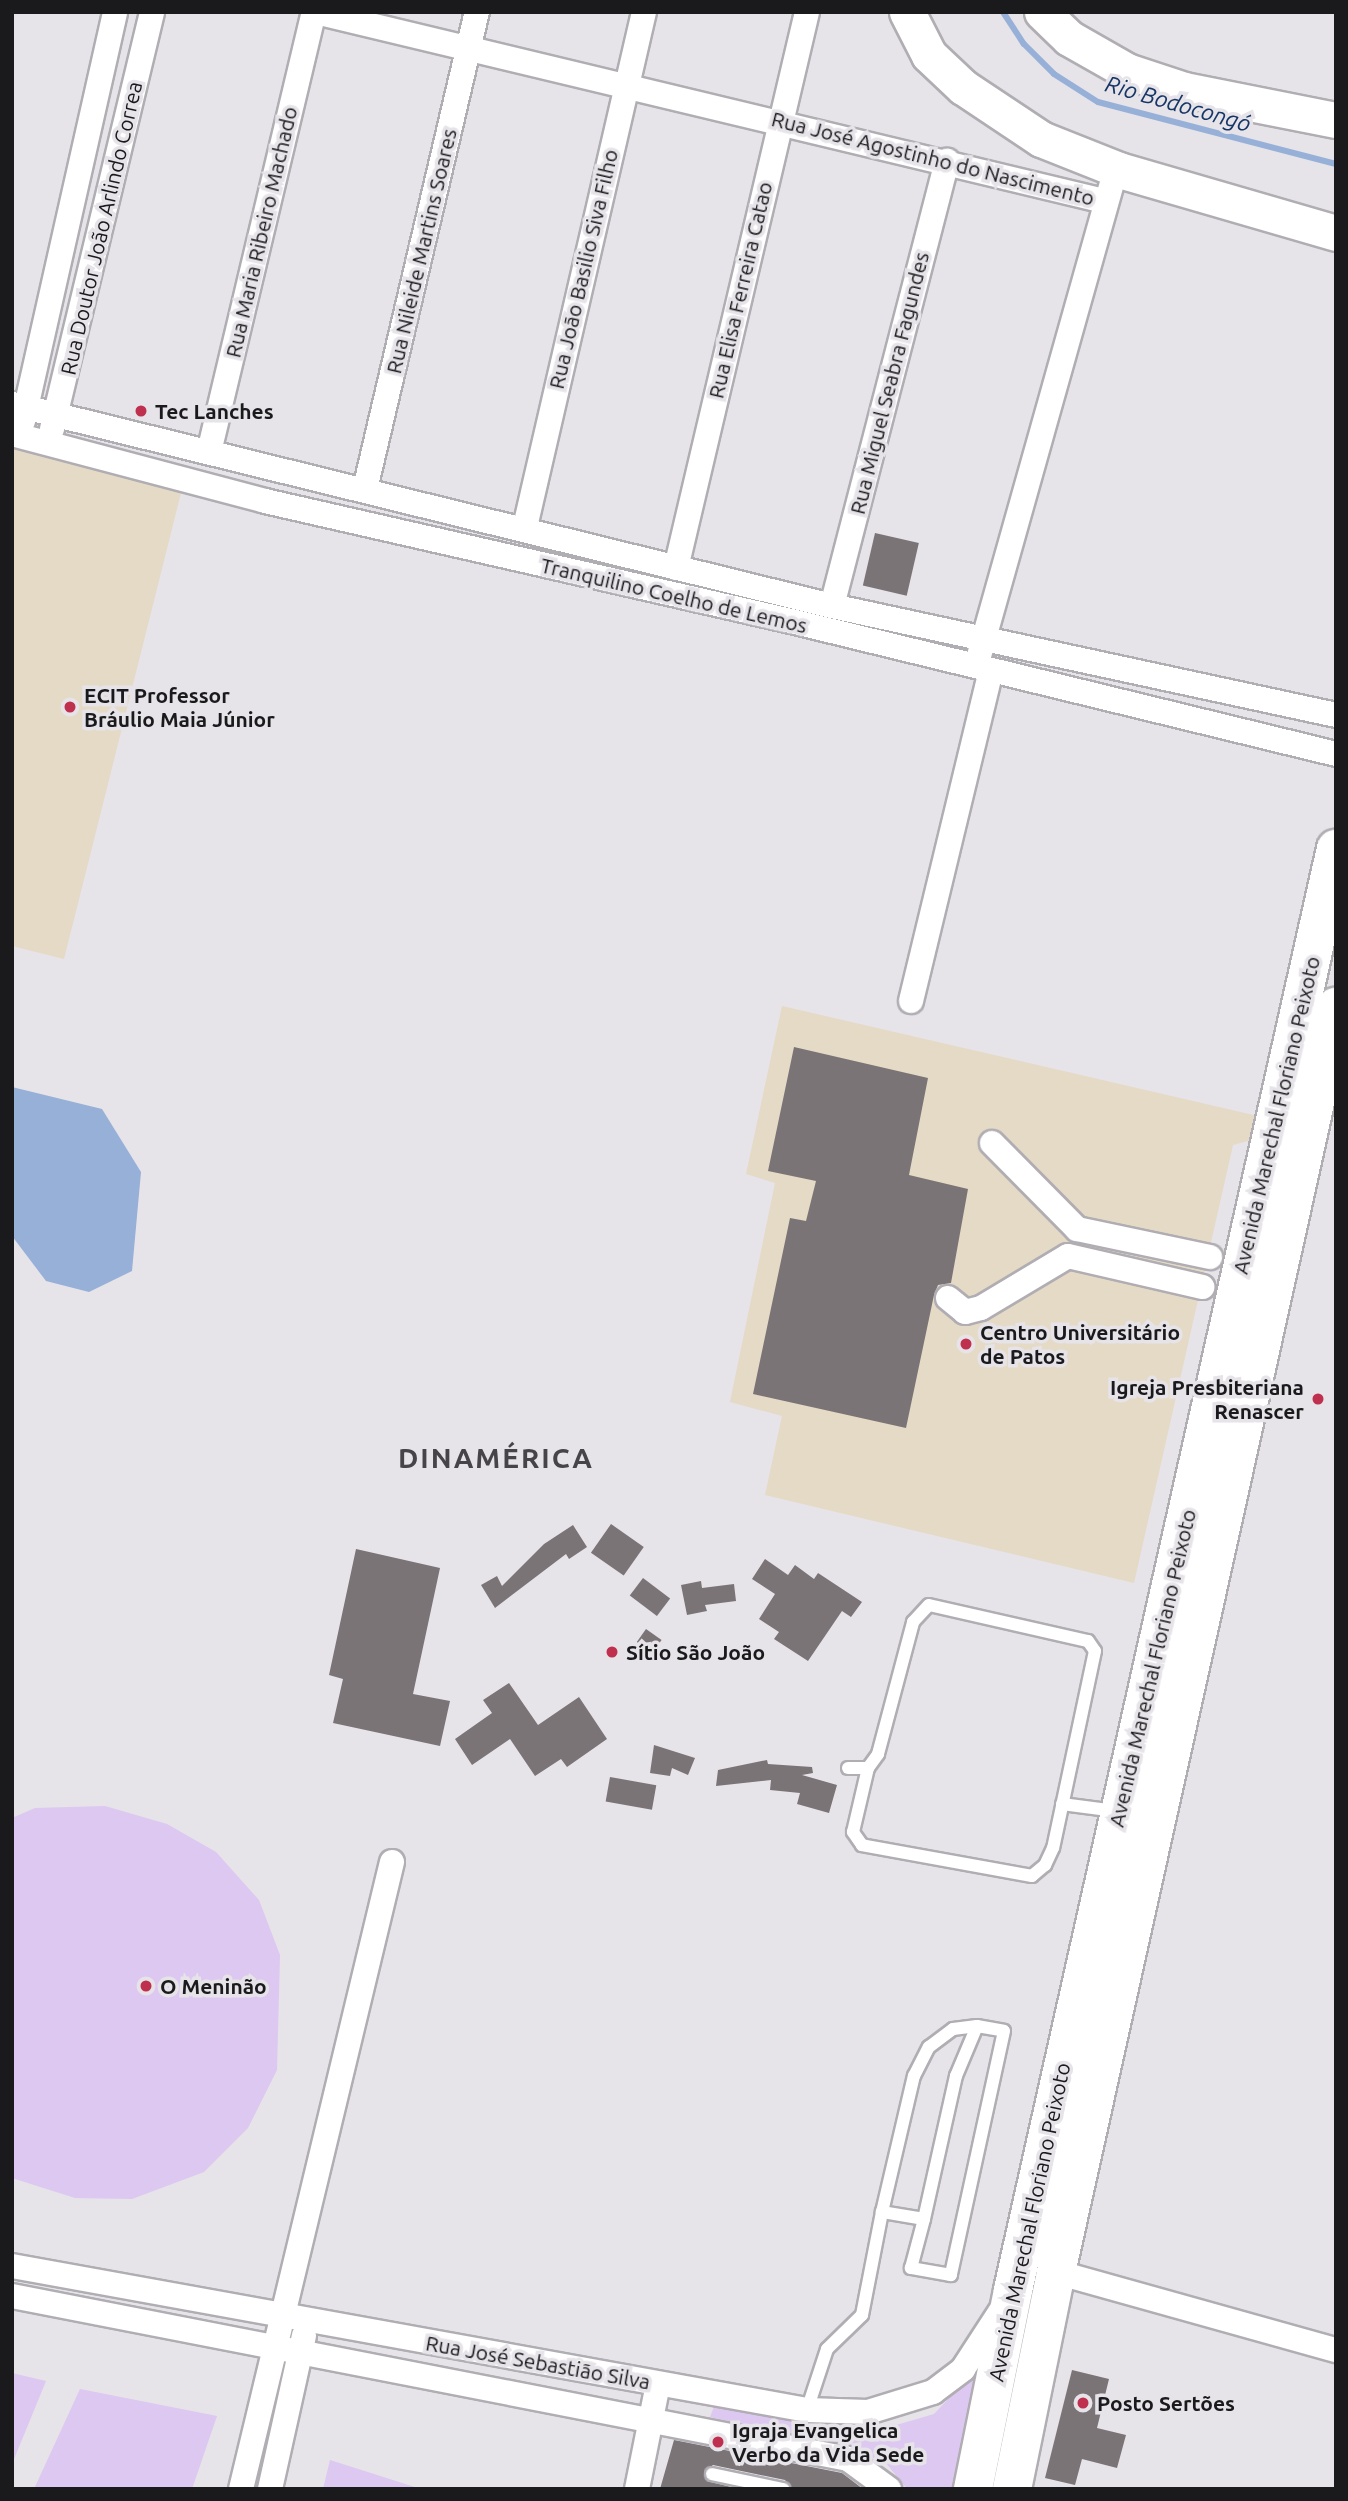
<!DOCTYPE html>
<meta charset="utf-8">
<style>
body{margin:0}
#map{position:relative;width:1348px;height:2501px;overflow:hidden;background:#e6e3e9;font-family:Ubuntu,sans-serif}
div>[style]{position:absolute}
.education>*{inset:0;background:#e4dac5}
.green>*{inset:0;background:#dcc8f0}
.water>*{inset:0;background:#97b0d7}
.stream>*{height:6px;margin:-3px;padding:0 3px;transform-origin:3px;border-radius:3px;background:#97b0d7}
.building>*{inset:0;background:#7a7477;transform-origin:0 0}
.roads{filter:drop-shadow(2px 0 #b0adb3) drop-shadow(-2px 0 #b0adb3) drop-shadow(0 2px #b0adb3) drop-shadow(0 -2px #b0adb3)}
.lane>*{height:12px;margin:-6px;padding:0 6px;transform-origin:6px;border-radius:6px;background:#fff}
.street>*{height:24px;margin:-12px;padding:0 12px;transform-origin:12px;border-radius:12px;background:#fff}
.secondary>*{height:35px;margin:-17.5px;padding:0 17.5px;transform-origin:17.5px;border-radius:17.5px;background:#fff}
.primary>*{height:38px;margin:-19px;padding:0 19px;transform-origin:19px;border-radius:19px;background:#fff}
.dots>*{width:19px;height:19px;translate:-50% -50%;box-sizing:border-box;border:4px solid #e6e3e9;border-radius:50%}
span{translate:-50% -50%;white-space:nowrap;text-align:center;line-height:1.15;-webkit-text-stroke:7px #e6e3e9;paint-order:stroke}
.street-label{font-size:21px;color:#1a191b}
.poi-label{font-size:21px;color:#1a191b;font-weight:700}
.left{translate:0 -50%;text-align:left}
.right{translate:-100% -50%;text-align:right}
.water-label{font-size:23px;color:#163666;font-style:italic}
.district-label{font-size:28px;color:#464349;font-weight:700;letter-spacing:2px}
.frame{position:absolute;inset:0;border:14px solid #1a191b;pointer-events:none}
</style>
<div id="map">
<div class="education">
<div style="clip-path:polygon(12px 427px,187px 469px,64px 959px,12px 946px)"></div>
<div style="clip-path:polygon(782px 1006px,1262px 1117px,1258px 1138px,1233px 1145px,1134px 1583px,765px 1495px,782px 1416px,730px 1402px,775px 1183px,746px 1174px)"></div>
</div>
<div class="green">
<div style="clip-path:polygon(105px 1806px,167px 1824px,216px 1852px,259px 1900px,280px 1955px,277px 2070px,248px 2128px,204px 2172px,132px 2199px,75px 2198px,12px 2178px,12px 1818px,35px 1808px)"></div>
<div style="clip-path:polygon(986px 2359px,958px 2489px,907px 2489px,886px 2463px,845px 2447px,710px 2417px,715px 2404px,828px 2425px,886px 2428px,934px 2414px)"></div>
<div style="clip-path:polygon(12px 2373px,46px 2381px,12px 2464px)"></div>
<div style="clip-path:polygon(80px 2389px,217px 2416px,192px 2489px,34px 2489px)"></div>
<div style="clip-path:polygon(330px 2460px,421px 2489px,323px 2489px)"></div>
</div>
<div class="water">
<div style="clip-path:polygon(12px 1087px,102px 1109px,141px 1172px,132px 1271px,89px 1292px,46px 1281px,12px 1236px)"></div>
</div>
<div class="stream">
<div style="left:1003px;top:12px;width:38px;rotate:57deg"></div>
<div style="left:1024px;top:44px;width:42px;rotate:45deg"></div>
<div style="left:1054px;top:74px;width:52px;rotate:32.5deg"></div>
<div style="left:1098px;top:102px;width:246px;rotate:14.6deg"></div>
</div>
<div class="building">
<div style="left:875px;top:533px;width:45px;height:54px;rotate:13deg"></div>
<div style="clip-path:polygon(794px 1047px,928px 1078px,909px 1175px,968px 1189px,951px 1283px,938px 1285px,934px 1295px,906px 1428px,753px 1394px,790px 1218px,806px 1221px,816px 1181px,768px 1171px)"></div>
<div style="left:611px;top:1524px;width:40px;height:35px;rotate:35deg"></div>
<div style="clip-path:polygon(573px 1525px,587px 1547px,569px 1559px,566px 1554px,495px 1608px,481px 1585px,497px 1576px,502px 1586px,544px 1544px)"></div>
<div style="clip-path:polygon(356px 1549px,440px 1568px,413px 1694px,450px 1701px,440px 1746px,333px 1723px,343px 1679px,329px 1675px)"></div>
<div style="clip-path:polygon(765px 1559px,788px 1575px,795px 1565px,814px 1579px,818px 1573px,862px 1602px,851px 1617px,842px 1611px,808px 1661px,774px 1639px,779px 1632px,759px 1619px,775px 1594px,752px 1579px)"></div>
<div style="left:643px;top:1578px;width:34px;height:22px;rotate:37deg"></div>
<div style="clip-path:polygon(701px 1581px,702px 1588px,734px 1584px,736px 1601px,705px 1605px,707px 1611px,687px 1615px,681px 1585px)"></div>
<div style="left:646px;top:1629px;width:19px;height:16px;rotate:35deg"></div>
<div style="clip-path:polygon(509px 1683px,538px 1725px,579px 1697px,607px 1739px,567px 1767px,561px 1759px,535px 1776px,510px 1739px,472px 1765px,455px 1739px,492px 1713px,483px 1700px)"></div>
<div style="clip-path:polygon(654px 1745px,695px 1758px,688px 1775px,672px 1768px,670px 1776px,650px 1773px)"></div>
<div style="clip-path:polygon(767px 1760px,768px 1764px,812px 1767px,813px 1773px,802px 1775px,837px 1785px,829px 1813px,797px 1804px,800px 1793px,770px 1790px,771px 1780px,716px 1786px,718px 1770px)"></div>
<div style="left:610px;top:1777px;width:47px;height:25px;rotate:10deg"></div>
<div style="clip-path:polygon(1072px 2370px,1109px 2379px,1097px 2428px,1126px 2435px,1117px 2468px,1082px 2459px,1075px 2485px,1045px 2478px)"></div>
<div style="clip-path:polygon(674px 2440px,842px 2473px,863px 2489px,792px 2489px,785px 2480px,713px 2465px,704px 2472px,707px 2481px,739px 2489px,660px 2489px)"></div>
</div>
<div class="roads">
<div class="lane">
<div style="left:848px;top:1768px;width:20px"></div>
<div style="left:868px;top:1768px;width:17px;rotate:-54deg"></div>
<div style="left:878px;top:1754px;width:137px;rotate:-75.1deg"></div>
<div style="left:913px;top:1622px;width:23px;rotate:-47deg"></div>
<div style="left:929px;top:1605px;width:163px;rotate:12.8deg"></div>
<div style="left:1088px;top:1641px;width:12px;rotate:55deg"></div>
<div style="left:1095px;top:1651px;width:201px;rotate:102deg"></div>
<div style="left:1053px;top:1848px;width:19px;rotate:115deg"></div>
<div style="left:1045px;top:1865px;width:17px;rotate:140deg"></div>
<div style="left:1032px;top:1876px;width:173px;rotate:-169.7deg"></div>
<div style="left:862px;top:1845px;width:16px;rotate:-125deg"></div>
<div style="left:853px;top:1832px;width:66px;rotate:-76.8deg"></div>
<div style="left:1062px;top:1804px;width:54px;rotate:7.4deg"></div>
<div style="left:924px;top:2219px;width:147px;rotate:-77.4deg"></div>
<div style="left:956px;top:2076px;width:54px;rotate:-67.2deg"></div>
<div style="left:807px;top:2410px;width:64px;rotate:-71.8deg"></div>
<div style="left:827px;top:2349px;width:49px;rotate:-44.2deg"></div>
<div style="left:862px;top:2315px;width:105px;rotate:-79deg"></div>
<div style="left:882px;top:2212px;width:140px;rotate:-76.8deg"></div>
<div style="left:914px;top:2076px;width:33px;rotate:-63deg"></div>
<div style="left:929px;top:2047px;width:30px;rotate:-37deg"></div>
<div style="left:953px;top:2029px;width:24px;rotate:-7deg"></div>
<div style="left:977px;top:2026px;width:27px;rotate:10deg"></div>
<div style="left:1004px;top:2031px;width:250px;rotate:102.3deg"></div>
<div style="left:951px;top:2275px;width:41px;rotate:-170.1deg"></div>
<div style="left:911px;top:2268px;width:51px;rotate:-75.1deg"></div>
<div style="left:924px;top:2219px;width:43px;rotate:-170.5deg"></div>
<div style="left:712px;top:2474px;width:73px;rotate:11.9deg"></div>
</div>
<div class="street">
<div style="left:316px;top:12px;width:810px;rotate:13.49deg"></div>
<div style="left:12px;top:404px;width:845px;rotate:13.84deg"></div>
<div style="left:832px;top:606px;width:516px;rotate:12.2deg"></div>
<div style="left:23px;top:421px;width:419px;rotate:-77.3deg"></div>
<div style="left:52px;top:429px;width:429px;rotate:-76.5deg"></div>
<div style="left:12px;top:434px;width:262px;rotate:14.8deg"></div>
<div style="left:265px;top:501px;width:540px;rotate:12.85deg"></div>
<div style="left:791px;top:621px;width:561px;rotate:13.71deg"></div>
<div style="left:209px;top:452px;width:452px;rotate:-76.6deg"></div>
<div style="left:365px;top:489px;width:490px;rotate:-76.8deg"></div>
<div style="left:525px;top:527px;width:529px;rotate:-76.99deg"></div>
<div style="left:676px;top:568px;width:571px;rotate:-76.74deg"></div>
<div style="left:832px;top:606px;width:460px;rotate:-75.5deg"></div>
<div style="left:979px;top:656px;width:488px;rotate:-74.3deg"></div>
<div style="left:911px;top:1001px;width:340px;rotate:-76.4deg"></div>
<div style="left:992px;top:1143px;width:121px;rotate:45.3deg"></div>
<div style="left:1077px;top:1229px;width:136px;rotate:11.9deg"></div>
<div style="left:948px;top:1298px;width:22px;rotate:39deg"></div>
<div style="left:965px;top:1312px;width:16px;rotate:-14deg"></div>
<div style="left:981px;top:1308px;width:101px;rotate:-30.9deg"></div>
<div style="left:1068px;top:1256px;width:138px;rotate:13deg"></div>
<div style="left:12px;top:2266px;width:808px;rotate:10.27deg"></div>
<div style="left:807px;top:2410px;width:61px;rotate:1.9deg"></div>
<div style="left:868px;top:2412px;width:68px;rotate:-17.1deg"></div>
<div style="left:933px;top:2392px;width:38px;rotate:-37deg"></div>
<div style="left:963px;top:2369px;width:68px;rotate:-57deg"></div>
<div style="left:1056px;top:2272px;width:291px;rotate:15.6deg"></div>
<div style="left:12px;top:2296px;width:852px;rotate:11.03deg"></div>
<div style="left:848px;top:2459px;width:51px;rotate:36.2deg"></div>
<div style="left:241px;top:2489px;width:645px;rotate:-76.46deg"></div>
<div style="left:270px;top:2489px;width:157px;rotate:-77.5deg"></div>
<div style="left:637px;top:2489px;width:107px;rotate:-78.7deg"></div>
</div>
<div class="secondary">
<div style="left:907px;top:12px;width:48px;rotate:62.9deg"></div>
<div style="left:929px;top:55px;width:47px;rotate:43.3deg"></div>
<div style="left:963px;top:87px;width:94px;rotate:33.7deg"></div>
<div style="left:1041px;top:139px;width:84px;rotate:21.7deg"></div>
<div style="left:1119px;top:170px;width:226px;rotate:16.2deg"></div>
<div style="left:1042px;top:12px;width:37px;rotate:44deg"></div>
<div style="left:1069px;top:38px;width:67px;rotate:29.6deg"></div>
<div style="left:1127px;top:71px;width:60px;rotate:18.4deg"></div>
<div style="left:1184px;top:90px;width:155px;rotate:11.2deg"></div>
</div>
<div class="primary">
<div style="left:973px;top:2489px;width:203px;rotate:-78.6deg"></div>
<div style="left:1013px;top:2290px;width:1477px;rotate:-77.37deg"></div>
<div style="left:1012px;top:2489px;width:221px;rotate:-78.5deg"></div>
<div style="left:1056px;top:2272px;width:1296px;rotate:-77.52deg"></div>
</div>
</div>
<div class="dots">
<div style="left:141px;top:411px;background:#bf2f4e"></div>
<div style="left:70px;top:707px;background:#bf2f4e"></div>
<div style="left:966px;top:1344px;background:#bf2f4e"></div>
<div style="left:1318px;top:1399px;background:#bf2f4e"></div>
<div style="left:612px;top:1652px;background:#bf2f4e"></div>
<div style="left:146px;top:1986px;background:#bf2f4e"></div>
<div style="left:1083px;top:2403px;background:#bf2f4e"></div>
<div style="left:718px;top:2442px;background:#bf2f4e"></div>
</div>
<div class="street-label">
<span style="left:933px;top:158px;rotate:14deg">Rua José Agostinho do Nascimento</span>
<span style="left:101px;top:228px;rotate:-77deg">Rua Doutor João Arlindo Correa</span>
<span style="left:261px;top:232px;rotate:-77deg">Rua Maria Ribeiro Machado</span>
<span style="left:421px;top:251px;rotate:-77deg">Rua Nileide Martins Soares</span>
<span style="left:583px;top:269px;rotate:-77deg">Rua João Basilio Siva Filho</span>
<span style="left:740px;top:290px;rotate:-77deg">Rua Elisa Ferreira Catao</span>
<span style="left:889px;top:383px;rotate:-76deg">Rua Miguel Seabra Fagundes</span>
<span style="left:674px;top:595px;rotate:13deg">Tranquilino Coelho de Lemos</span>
<span style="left:1276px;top:1115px;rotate:-77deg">Avenida Marechal Floriano Peixoto</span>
<span style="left:1152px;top:1668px;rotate:-77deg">Avenida Marechal Floriano Peixoto</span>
<span style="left:1029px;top:2222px;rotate:-78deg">Avenida Marechal Floriano Peixoto</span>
<span style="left:538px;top:2362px;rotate:10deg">Rua José Sebastião Silva</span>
</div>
<div class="poi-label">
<span class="left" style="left:155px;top:411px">Tec Lanches</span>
<span class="left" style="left:84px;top:707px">ECIT Professor<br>Bráulio Maia Júnior</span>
<span class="left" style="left:980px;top:1344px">Centro Universitário<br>de Patos</span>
<span class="right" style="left:1304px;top:1399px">Igreja Presbiteriana<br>Renascer</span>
<span class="left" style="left:626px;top:1652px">Sítio São João</span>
<span class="left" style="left:160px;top:1986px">O Meninão</span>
<span class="left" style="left:1097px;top:2403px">Posto Sertões</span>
<span class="left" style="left:732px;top:2442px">Igraja Evangelica<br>Verbo da Vida Sede</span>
</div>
<div class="water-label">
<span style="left:1178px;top:104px;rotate:16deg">Rio Bodocongó</span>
</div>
<div class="district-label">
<span style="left:496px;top:1458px">DINAMÉRICA</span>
</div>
<div class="frame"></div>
</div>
